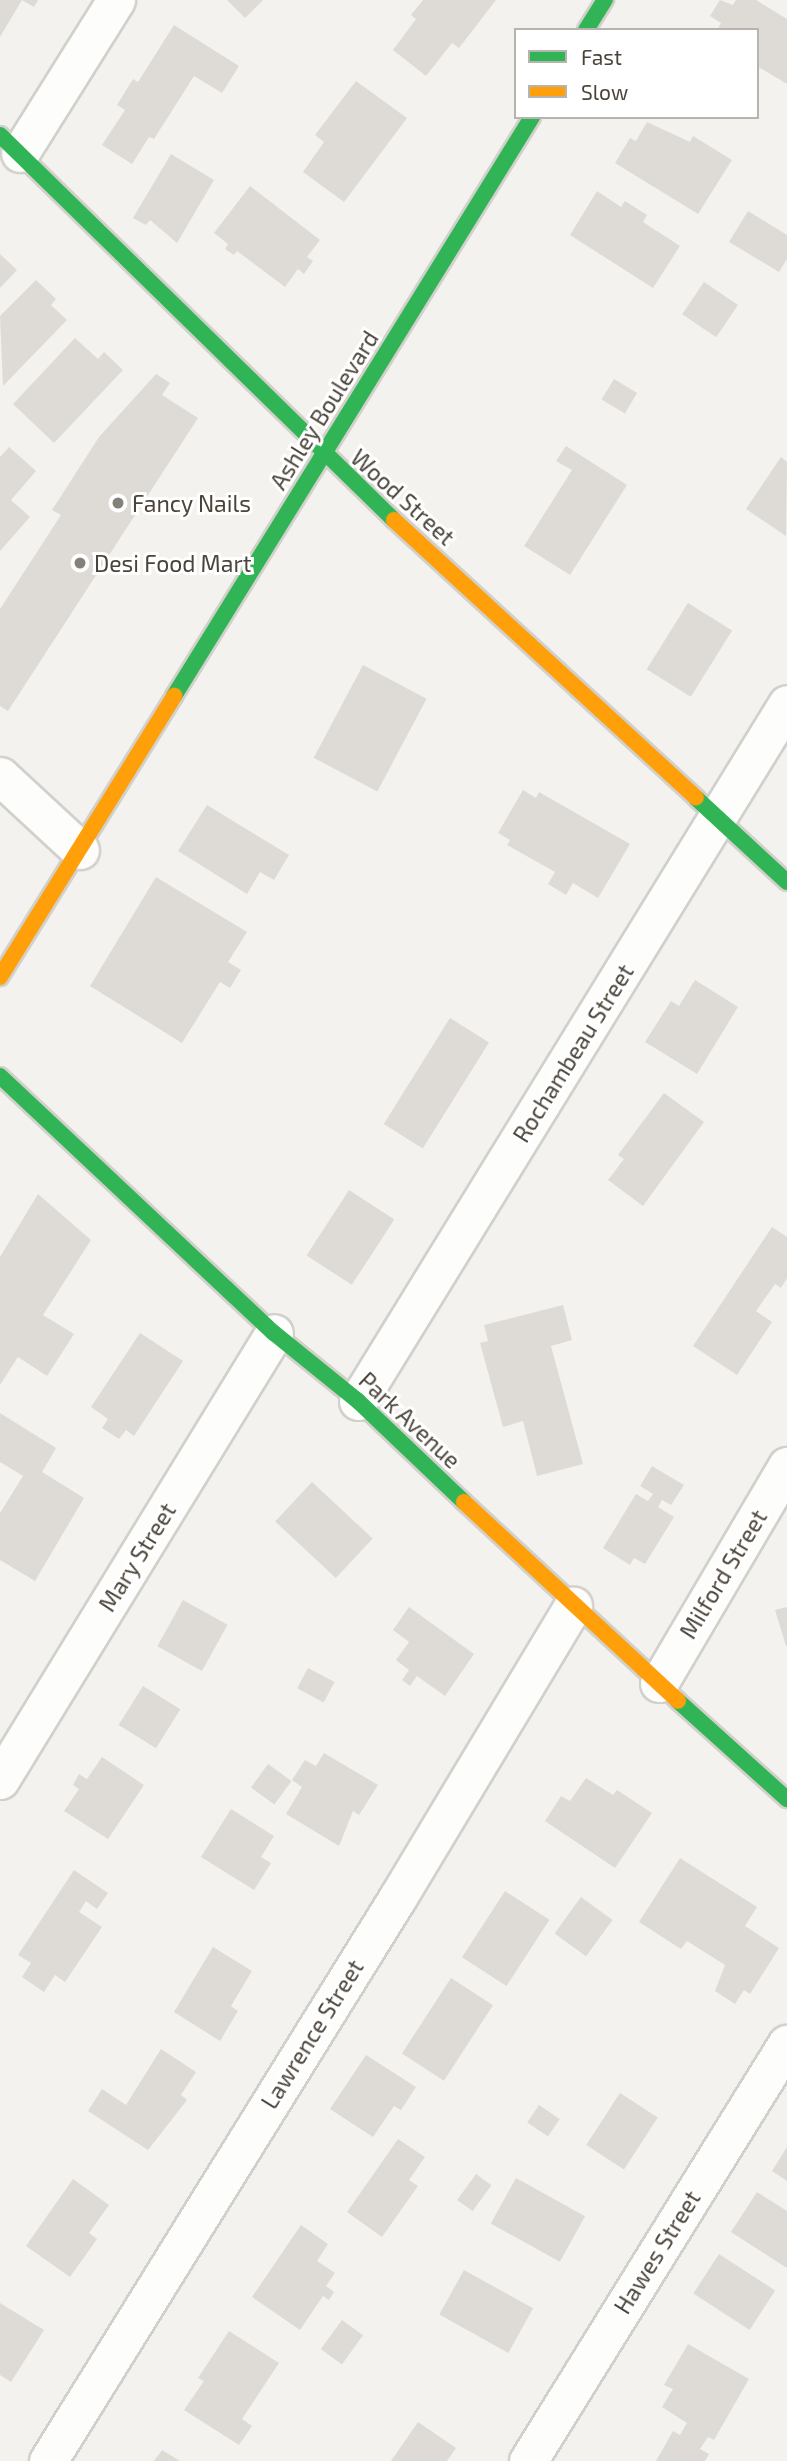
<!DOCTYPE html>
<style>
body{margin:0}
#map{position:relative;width:787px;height:2461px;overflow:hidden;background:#f4f2ee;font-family:"Exo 2",sans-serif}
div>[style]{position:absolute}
.building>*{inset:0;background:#dedbd6;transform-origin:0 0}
.roads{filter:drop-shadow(2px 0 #d2d0cb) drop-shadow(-2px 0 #d2d0cb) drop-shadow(0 2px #d2d0cb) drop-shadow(0 -2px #d2d0cb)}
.street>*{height:37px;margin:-18.5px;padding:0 18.5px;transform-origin:18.5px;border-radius:18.5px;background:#fdfdfc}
.fast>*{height:16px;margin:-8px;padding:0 8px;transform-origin:8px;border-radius:8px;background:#30b455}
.slow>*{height:16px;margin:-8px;padding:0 8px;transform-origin:8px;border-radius:8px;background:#ff9f0a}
.dots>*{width:19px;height:19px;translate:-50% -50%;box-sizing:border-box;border:4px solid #fff;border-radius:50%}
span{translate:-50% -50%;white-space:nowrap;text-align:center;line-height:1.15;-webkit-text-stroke:6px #fff;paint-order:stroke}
.street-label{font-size:23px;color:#4b4439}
.poi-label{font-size:23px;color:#4b4439}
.left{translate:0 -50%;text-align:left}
.legend{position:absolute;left:514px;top:28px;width:245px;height:91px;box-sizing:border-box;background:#fff;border:2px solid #b7b4b0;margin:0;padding:9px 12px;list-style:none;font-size:21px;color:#4b4439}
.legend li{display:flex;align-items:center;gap:14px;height:35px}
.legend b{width:35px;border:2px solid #b7b4b0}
</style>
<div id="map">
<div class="building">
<div style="clip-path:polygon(0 0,38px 0,34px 7px,22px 0,0 37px)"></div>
<div style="clip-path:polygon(227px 0,263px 0,245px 18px)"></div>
<div style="clip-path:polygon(423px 0,496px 0,459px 48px,452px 43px,426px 76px,393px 50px,416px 19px,411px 15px)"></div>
<div style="clip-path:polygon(720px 0,733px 5px,736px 0,756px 0,787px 19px,787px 84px,757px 66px,757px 30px,717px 30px,721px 23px,710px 16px)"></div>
<div style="clip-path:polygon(174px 25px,239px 66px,222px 93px,194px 76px,154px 139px,149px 137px,132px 164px,102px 145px,125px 110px,117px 105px,133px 79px,138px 82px)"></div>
<div style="clip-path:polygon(356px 81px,407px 118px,344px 202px,303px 172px,324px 142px,315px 135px)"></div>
<div style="clip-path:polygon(647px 122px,690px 142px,693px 136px,732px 160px,698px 214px,615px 163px,630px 138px,636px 141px)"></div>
<div style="clip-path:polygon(171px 154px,214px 180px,177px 243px,150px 220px,146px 225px,133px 218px)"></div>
<div style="clip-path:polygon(250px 186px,320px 240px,307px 257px,313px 261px,304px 274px,298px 269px,285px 287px,237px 251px,234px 255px,225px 249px,228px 244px,214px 233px)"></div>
<div style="clip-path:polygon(597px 191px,621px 207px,625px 201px,647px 215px,643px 222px,680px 246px,653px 288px,570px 235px)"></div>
<div style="clip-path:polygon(748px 211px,787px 235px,787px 259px,779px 272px,729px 242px)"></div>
<div style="clip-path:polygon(0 254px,17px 270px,0 288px)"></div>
<div style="clip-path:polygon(36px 280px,56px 299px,51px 305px,67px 320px,3px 386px,0 316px)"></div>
<div style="left:704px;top:282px;width:41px;height:39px;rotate:34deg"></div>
<div style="clip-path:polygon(75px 338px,98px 359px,104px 352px,123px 370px,54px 443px,13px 404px)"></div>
<div style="clip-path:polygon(156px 374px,170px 383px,162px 395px,198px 418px,8px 711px,0 706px,0 609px,61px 515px,52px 510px,99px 437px)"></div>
<div style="left:614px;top:379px;width:27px;height:24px;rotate:31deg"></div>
<div style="clip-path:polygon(566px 446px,627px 485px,570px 575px,524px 546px,572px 470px,556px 461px)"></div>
<div style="clip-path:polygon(9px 447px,36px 471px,11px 500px,30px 517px,0 551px,0 457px)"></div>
<div style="clip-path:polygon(781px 457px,787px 462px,786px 536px,746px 509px)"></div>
<div style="left:688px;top:603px;width:52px;height:78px;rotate:32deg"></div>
<div style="left:363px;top:665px;width:72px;height:105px;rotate:28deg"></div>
<div style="clip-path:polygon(523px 790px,536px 798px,539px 792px,630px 844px,598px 898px,573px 883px,566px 895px,548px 884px,555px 872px,507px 845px,510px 840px,498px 833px)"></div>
<div style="clip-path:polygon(207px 805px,289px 855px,274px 880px,260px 872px,247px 894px,178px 851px)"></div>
<div style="clip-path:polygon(156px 877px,247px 932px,228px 962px,241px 970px,230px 988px,220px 982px,182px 1043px,90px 986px)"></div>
<div style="clip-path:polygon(695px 980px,738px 1007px,697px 1074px,645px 1042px,671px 1001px,679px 1006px)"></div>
<div style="left:450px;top:1018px;width:46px;height:125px;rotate:32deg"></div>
<div style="clip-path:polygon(664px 1093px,704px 1122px,643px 1206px,608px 1180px,624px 1159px,618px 1155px)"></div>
<div style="left:349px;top:1190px;width:54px;height:78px;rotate:33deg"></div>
<div style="clip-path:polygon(38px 1194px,91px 1240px,43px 1315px,74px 1334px,47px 1376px,18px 1357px,0 1385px,0 1257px)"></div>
<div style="clip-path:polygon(772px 1227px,787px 1237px,787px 1278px,781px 1288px,775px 1284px,756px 1311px,772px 1322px,737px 1375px,693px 1346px)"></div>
<div style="clip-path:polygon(563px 1305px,572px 1340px,551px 1346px,583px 1464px,537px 1476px,523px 1421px,503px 1427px,480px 1343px,488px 1341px,484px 1325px)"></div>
<div style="clip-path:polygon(140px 1333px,183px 1361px,134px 1436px,126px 1430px,119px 1439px,102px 1428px,108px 1419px,91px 1407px)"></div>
<div style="clip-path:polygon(0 1413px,56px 1448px,42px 1472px,84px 1498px,35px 1581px,0 1560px,0 1513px,23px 1476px,0 1462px)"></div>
<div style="clip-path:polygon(652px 1466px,684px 1485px,671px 1505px,662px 1500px,658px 1507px,674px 1517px,645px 1564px,634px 1558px,630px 1565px,603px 1548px,636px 1494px,648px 1501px,653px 1494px,640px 1486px)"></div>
<div style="left:312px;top:1482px;width:83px;height:54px;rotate:43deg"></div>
<div style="left:183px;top:1600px;width:51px;height:53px;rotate:29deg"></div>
<div style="clip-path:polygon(409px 1607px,474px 1654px,445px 1696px,417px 1676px,410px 1686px,402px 1680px,409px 1670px,396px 1660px,409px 1642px,393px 1630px)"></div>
<div style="clip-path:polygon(787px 1607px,787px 1646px,786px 1646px,775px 1610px)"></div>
<div style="left:308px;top:1668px;width:30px;height:23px;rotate:28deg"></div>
<div style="left:143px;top:1686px;width:44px;height:46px;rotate:32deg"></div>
<div style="clip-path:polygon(324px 1753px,378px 1785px,359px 1815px,353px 1811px,339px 1846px,286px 1814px,302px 1787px,292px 1780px,305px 1760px,316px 1766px)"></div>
<div style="clip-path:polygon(102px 1757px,144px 1785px,108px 1839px,64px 1811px,79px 1789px,73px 1785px,79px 1774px,87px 1779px)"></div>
<div style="left:268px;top:1764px;width:29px;height:29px;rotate:36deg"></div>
<div style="clip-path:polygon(586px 1778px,613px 1795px,617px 1790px,652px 1813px,615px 1868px,545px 1821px,561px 1796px,570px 1801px)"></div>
<div style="clip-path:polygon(231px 1809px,274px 1836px,261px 1857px,271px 1863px,254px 1890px,201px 1857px)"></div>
<div style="clip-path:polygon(680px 1858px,757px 1907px,745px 1926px,779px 1948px,750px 1994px,744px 1990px,735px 2004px,715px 1991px,725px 1965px,687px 1941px,681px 1949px,639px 1922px)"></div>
<div style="clip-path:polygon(74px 1870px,108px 1893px,97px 1909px,86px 1901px,79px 1912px,102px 1927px,65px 1982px,55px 1975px,44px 1992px,22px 1977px,31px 1963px,18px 1955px)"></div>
<div style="left:505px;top:1891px;width:53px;height:79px;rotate:33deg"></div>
<div style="left:581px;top:1897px;width:39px;height:45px;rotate:36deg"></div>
<div style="clip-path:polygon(213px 1947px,252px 1971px,231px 2006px,238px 2011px,220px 2041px,174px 2012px)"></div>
<div style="left:451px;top:1978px;width:50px;height:90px;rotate:33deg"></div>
<div style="clip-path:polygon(161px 2049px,196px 2072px,181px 2095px,187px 2100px,148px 2150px,88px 2111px,102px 2089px,126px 2105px)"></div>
<div style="clip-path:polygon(366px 2055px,416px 2087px,401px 2110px,394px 2106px,373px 2137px,330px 2109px)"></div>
<div style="left:620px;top:2093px;width:45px;height:62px;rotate:33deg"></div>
<div style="left:539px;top:2105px;width:25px;height:21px;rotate:34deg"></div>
<div style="clip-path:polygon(398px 2139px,425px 2157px,409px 2180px,418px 2186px,382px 2237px,347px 2212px)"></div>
<div style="clip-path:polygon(787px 2147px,787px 2181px,772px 2171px)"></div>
<div style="left:476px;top:2174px;width:19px;height:32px;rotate:36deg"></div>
<div style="left:516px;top:2178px;width:79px;height:52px;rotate:29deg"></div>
<div style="clip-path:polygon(73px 2179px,109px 2205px,89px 2233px,97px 2239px,70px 2277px,26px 2246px)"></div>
<div style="clip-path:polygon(757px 2192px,787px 2211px,787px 2268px,731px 2232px)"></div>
<div style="clip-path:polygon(301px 2225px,328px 2244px,317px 2261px,335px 2273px,326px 2286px,334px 2292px,329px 2300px,323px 2296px,300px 2330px,252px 2297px)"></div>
<div style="left:719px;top:2254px;width:67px;height:47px;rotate:33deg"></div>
<div style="left:464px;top:2270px;width:79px;height:51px;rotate:29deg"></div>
<div style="clip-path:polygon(0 2303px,44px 2330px,11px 2382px,0 2375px)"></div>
<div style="left:342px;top:2320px;width:26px;height:36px;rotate:36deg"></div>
<div style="clip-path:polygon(229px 2331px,279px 2363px,242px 2419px,252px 2426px,239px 2445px,184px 2410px,204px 2381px,198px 2378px)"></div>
<div style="clip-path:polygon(688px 2344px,749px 2379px,714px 2440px,708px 2437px,700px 2449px,709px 2454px,705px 2461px,656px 2461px,673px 2431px,680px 2435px,687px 2423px,662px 2407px,673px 2389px,664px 2385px)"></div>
<div style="clip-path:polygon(418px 2422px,456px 2448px,447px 2461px,391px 2461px)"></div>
<div style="clip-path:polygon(162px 2450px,180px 2461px,154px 2461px)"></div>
</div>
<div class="roads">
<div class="street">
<div style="left:20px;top:153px;width:181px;rotate:-57.9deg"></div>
<div style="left:0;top:776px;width:109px;rotate:42.8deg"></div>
<div style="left:358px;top:1401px;width:818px;rotate:-58.39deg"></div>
<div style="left:659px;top:1683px;width:252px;rotate:-59.5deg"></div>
<div style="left:0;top:1780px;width:524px;rotate:-58.49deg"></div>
<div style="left:48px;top:2461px;width:664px;rotate:-58.18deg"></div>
<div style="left:398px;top:1897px;width:340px;rotate:-59deg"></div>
<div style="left:528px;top:2461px;width:491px;rotate:-58.2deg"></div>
</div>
<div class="fast">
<div style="left:586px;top:30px;width:36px;rotate:-58deg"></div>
<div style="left:0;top:135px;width:551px;rotate:44.34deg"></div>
<div style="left:174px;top:696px;width:681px;rotate:-58.27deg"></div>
<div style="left:696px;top:798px;width:124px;rotate:42.7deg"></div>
<div style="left:0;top:1076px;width:376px;rotate:43.2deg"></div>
<div style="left:274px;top:1333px;width:108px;rotate:39deg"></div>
<div style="left:358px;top:1401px;width:146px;rotate:43.6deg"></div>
<div style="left:678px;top:1701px;width:147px;rotate:42deg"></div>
</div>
<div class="slow">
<div style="left:394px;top:520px;width:410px;rotate:42.6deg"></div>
<div style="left:0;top:977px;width:331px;rotate:-58.2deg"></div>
<div style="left:464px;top:1502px;width:292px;rotate:42.9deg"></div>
</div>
</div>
<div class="dots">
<div style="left:118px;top:503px;background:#868178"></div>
<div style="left:80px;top:563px;background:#868178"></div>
</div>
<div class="street-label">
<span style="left:324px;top:410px;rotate:-58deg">Ashley Boulevard</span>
<span style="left:403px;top:497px;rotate:42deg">Wood Street</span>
<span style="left:573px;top:1053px;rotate:-58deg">Rochambeau Street</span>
<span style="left:410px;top:1420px;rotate:43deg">Park Avenue</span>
<span style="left:137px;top:1557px;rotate:-58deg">Mary Street</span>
<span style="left:723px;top:1574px;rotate:-59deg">Milford Street</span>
<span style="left:312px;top:2034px;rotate:-58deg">Lawrence Street</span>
<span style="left:657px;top:2252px;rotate:-58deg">Hawes Street</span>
</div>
<div class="poi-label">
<span class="left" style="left:132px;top:503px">Fancy Nails</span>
<span class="left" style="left:94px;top:563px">Desi Food Mart</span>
</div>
<ul class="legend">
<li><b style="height:9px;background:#30b455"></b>Fast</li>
<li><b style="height:9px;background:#ff9f0a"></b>Slow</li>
</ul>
</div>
